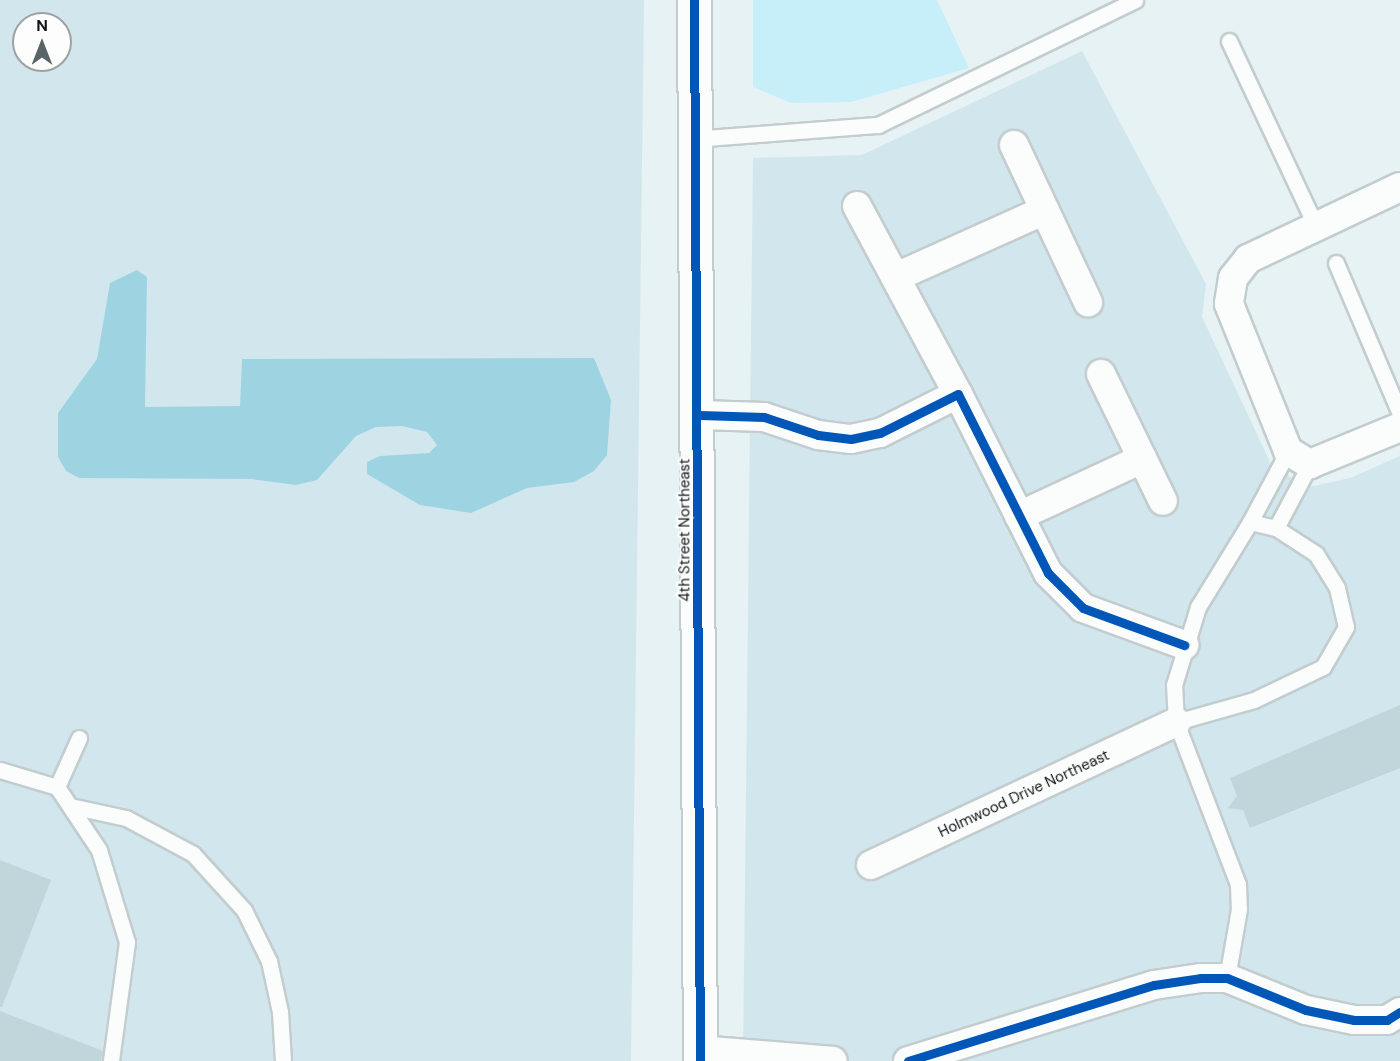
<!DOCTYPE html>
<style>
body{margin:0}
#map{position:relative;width:1400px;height:1061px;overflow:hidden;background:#e6f2f4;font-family:"DM Sans",sans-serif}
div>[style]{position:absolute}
.built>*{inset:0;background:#d2e7ed}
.green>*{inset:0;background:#c7effa}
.forest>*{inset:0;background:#9ed4e1}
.building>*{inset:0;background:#c0d6db}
.roads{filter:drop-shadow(2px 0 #c3ccce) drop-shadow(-2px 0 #c3ccce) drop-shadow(0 2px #c3ccce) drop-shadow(0 -2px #c3ccce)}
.service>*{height:15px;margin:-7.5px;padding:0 7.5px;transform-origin:7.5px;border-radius:7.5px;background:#fbfdfd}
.minor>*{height:28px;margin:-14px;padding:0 14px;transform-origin:14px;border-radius:14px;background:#fbfdfd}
.tertiary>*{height:33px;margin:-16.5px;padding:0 16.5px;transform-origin:16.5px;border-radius:16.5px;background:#fbfdfd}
.cycleway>*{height:9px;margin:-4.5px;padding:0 4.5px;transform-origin:4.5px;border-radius:4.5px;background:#0057b8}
span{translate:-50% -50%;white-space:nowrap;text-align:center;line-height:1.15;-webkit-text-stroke:4.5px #fdfdfd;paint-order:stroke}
.street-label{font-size:15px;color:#0f1618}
.north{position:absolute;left:12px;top:12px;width:60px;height:60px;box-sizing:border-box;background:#fdfdfd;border:2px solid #9ea1a1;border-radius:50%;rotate:0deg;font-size:16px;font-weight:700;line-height:24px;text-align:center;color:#0f1618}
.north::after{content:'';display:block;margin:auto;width:21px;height:27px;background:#5a6365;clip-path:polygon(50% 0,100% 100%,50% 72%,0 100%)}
</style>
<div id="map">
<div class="built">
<div style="clip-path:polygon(evenodd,0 0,644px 0,631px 1061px,0 1061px,0 0,24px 24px,60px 24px,60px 60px,24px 60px,24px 24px)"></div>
<div style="clip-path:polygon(1082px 51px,1206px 284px,1202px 317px,1270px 462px,1305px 488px,1350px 478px,1400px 456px,1400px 1061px,743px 1061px,753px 158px,862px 155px)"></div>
</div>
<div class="green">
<div style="clip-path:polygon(753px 0,937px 0,969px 68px,851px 102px,791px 103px,753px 87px)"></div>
</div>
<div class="forest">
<div style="clip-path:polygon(137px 270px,147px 277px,145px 407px,240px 406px,242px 359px,594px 358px,611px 400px,607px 455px,594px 471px,574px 482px,527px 488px,471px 513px,420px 505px,367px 474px,367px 462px,380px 456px,429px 453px,437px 445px,427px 432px,402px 426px,376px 427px,356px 436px,317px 480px,296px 485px,251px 479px,79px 478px,66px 471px,58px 457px,58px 413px,97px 359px,110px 283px)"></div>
</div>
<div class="building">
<div style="clip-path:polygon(1400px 705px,1400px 768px,1250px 828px,1243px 810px,1228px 808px,1237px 796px,1230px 778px)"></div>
<div style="clip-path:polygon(0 860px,51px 880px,2px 1007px,0 1007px)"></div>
<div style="clip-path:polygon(0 1011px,103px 1051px,101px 1061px,0 1061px)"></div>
</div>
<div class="roads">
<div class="service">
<div style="left:1229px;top:41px;width:205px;rotate:64.9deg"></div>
<div style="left:694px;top:139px;width:185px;rotate:-4.4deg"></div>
<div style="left:878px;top:125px;width:286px;rotate:-25.9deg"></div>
<div style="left:1336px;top:263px;width:164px;rotate:67deg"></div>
<div style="left:1250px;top:522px;width:81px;rotate:-61.8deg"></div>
<div style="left:1276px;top:528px;width:72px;rotate:-62deg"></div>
<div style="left:1176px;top:722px;width:37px;rotate:-93deg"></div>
<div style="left:1174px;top:685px;width:82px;rotate:-72.9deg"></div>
<div style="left:1198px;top:607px;width:100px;rotate:-58.5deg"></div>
<div style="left:1250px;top:522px;width:27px;rotate:13deg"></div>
<div style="left:1276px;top:528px;width:48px;rotate:33deg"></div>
<div style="left:1316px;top:554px;width:40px;rotate:58deg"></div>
<div style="left:1337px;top:588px;width:40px;rotate:77deg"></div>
<div style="left:1346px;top:627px;width:46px;rotate:119.9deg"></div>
<div style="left:1323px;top:667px;width:76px;rotate:154.4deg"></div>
<div style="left:1254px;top:700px;width:81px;rotate:164.2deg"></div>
<div style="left:1176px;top:722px;width:173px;rotate:69.1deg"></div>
<div style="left:1238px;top:884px;width:25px;rotate:88deg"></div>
<div style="left:1239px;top:909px;width:70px;rotate:99.9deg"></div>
<div style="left:79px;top:738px;width:54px;rotate:114.2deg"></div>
<div style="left:57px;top:787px;width:76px;rotate:56.3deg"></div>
<div style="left:99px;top:850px;width:96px;rotate:73.1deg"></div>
<div style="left:127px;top:942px;width:120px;rotate:97.7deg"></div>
<div style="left:0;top:770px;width:59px;rotate:16.6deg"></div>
<div style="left:75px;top:807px;width:52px;rotate:12.2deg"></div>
<div style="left:126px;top:818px;width:76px;rotate:28.2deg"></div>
<div style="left:193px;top:854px;width:76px;rotate:47.7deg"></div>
<div style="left:244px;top:910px;width:57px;rotate:63.9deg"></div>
<div style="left:269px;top:961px;width:52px;rotate:77.8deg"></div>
<div style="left:280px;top:1012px;width:49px;rotate:86.5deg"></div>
</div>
<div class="minor">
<div style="left:1014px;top:145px;width:174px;rotate:64.8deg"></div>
<div style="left:1400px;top:187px;width:168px;rotate:154.7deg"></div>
<div style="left:1248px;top:259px;width:24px;rotate:128deg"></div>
<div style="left:1233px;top:278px;width:26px;rotate:99deg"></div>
<div style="left:1229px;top:304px;width:158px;rotate:68.1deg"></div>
<div style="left:1288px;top:451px;width:26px;rotate:31deg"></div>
<div style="left:1310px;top:464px;width:97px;rotate:-22.3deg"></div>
<div style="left:857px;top:206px;width:213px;rotate:61.8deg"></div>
<div style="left:896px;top:277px;width:163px;rotate:-24.2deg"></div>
<div style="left:1101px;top:374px;width:141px;rotate:64deg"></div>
<div style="left:700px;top:415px;width:64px;rotate:1.8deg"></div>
<div style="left:764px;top:417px;width:57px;rotate:18.4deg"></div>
<div style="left:818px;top:435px;width:33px;rotate:7deg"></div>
<div style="left:851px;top:439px;width:30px;rotate:-12deg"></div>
<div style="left:880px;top:433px;width:87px;rotate:-26.6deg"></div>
<div style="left:958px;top:394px;width:200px;rotate:63.3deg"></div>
<div style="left:1048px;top:573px;width:49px;rotate:45deg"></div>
<div style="left:1083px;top:608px;width:108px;rotate:20.1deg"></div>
<div style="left:1019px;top:516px;width:136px;rotate:-24.9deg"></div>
<div style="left:871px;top:865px;width:337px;rotate:-25.1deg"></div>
<div style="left:700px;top:1050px;width:133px;rotate:4.7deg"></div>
<div style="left:908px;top:1061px;width:257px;rotate:-17.2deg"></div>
<div style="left:1154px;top:985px;width:48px;rotate:-8.5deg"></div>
<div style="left:1201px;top:978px;width:26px"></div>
<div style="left:1227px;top:978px;width:85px;rotate:22.1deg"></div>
<div style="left:1306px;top:1010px;width:49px;rotate:11.8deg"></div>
<div style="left:1354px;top:1020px;width:33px"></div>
<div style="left:1387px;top:1020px;width:15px;rotate:-32deg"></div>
</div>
<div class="tertiary">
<div style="left:694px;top:0;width:1061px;rotate:89.68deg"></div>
</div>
</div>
<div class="cycleway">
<div style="left:694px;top:0;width:1061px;rotate:89.68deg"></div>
<div style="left:700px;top:415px;width:64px;rotate:1.8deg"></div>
<div style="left:764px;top:417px;width:57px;rotate:18.4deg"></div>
<div style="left:818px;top:435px;width:33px;rotate:7deg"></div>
<div style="left:851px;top:439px;width:30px;rotate:-12deg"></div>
<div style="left:880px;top:433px;width:87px;rotate:-26.6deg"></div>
<div style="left:958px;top:394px;width:200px;rotate:63.3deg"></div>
<div style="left:1048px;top:573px;width:49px;rotate:45deg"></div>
<div style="left:1083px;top:608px;width:108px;rotate:20.1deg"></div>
<div style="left:908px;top:1061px;width:257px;rotate:-17.2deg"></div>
<div style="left:1154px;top:985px;width:48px;rotate:-8.5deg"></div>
<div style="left:1201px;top:978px;width:26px"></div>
<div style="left:1227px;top:978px;width:85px;rotate:22.1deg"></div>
<div style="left:1306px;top:1010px;width:49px;rotate:11.8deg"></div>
<div style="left:1354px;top:1020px;width:33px"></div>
<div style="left:1387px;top:1020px;width:15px;rotate:-32deg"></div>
</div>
<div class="street-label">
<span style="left:685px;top:530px;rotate:-90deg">4th Street Northeast</span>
<span style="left:1024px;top:794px;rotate:-25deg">Holmwood Drive Northeast</span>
</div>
<div class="north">N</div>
</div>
